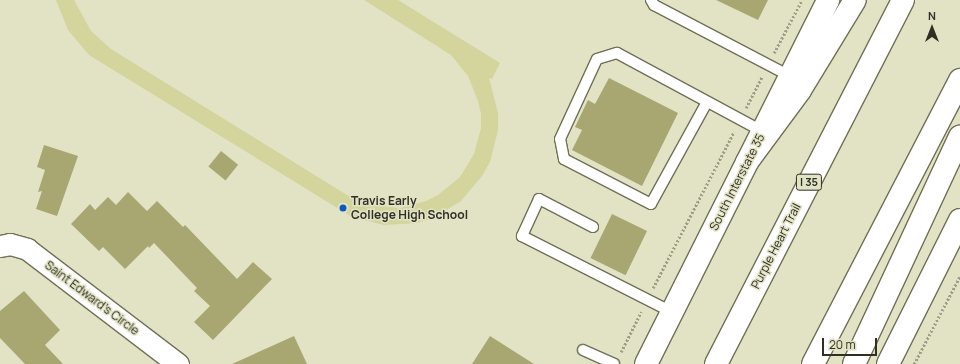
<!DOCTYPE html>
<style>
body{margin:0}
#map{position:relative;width:960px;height:364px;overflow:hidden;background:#e2e3c5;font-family:Manrope,sans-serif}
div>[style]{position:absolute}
.green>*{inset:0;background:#d4d49d}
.building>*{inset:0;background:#a8a771;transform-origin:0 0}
.path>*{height:2.5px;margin-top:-1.25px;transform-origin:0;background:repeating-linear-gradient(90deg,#9d9e87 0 2px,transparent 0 4px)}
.roads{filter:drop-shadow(1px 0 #707056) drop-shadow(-1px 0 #707056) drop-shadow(0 1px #707056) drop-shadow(0 -1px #707056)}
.lane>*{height:10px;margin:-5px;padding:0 5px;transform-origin:5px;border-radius:5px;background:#fff}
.street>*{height:21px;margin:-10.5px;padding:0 10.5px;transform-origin:10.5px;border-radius:10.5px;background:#fff}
.secondary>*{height:22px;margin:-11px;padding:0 11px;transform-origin:11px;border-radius:11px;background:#fff}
.highway>*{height:22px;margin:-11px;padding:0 11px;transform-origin:11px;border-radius:11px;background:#fff}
.dots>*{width:11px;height:11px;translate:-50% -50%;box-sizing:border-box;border:2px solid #e2e3c5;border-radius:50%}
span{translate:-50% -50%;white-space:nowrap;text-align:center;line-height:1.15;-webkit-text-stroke:3px #e2e3c5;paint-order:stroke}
.shield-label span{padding:1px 3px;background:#e2e3c5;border:1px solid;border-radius:3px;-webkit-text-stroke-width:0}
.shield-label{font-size:11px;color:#2f2f24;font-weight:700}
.street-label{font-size:12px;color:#2f2f24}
.poi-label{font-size:12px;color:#2f2f24;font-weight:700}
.left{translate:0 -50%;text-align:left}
.north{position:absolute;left:912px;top:8px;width:40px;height:40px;-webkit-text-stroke:3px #e2e3c5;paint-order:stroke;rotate:0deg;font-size:11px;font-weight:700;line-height:16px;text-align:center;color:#2f2f24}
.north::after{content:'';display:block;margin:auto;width:14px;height:18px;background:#2f2f24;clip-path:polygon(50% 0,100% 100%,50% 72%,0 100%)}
.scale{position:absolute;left:822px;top:338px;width:55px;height:18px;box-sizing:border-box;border:2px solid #2f2f24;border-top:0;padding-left:5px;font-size:12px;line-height:14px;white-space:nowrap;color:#2f2f24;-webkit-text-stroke:3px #e2e3c5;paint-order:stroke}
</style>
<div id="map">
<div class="green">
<div style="clip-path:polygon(56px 0,74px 0,91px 31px,111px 49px,347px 195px,372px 205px,400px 208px,426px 201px,438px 195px,460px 177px,474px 154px,481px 128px,481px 114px,478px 101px,468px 76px,451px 55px,364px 0,398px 0,500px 63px,492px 79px,489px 78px,498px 113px,498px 130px,490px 162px,482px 176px,461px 201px,433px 218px,417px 223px,384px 225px,352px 217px,89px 55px,68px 30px)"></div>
</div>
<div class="building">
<div style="clip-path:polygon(716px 0,768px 0,758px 20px)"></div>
<div style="clip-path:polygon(609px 78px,678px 113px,642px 186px,572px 150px,582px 130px,575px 127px,588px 100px,595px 104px)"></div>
<div style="clip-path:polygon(44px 145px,78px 156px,57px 216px,36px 209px,42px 191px,38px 192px,45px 170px,37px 167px)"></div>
<div style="left:221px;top:151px;width:22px;height:20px;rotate:39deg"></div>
<div style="clip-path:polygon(128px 192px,147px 211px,157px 201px,183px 227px,185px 225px,237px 279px,253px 262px,272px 279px,213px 340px,194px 322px,210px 306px,194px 291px,197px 288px,154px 243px,149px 248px,148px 246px,125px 269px,103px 247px,99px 251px,71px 224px,90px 204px,95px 210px,108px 197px,116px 205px)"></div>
<div style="left:612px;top:214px;width:39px;height:49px;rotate:26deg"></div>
<div style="clip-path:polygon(24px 291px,60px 330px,45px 345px,63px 364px,25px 364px,0 338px,0 311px)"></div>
<div style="clip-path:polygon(294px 336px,307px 364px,232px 364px)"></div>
<div style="clip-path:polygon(490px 336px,534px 364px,472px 364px)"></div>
</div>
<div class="path">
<div style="left:774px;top:53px;width:60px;rotate:-62.2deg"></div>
<div style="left:746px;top:108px;width:35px;rotate:-63deg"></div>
<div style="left:653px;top:288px;width:176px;rotate:-62.6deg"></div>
<div style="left:621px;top:352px;width:45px;rotate:-63.4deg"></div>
<div style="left:914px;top:364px;width:99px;rotate:-62.4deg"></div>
</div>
<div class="roads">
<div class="lane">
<div style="left:651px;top:0;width:6px;rotate:59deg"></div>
<div style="left:654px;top:5px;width:153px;rotate:27.6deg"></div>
<div style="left:707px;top:102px;width:116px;rotate:118.8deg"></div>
<div style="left:651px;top:204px;width:98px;rotate:-152.7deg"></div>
<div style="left:564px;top:159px;width:20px;rotate:-101deg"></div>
<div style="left:560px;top:139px;width:88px;rotate:-65.2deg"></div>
<div style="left:597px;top:59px;width:21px;rotate:-17deg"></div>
<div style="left:617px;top:53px;width:165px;rotate:28.3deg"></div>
<div style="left:593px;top:227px;width:61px;rotate:-152.6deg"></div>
<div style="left:539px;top:199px;width:41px;rotate:114.7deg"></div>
<div style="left:522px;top:236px;width:168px;rotate:26.9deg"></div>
<div style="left:583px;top:350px;width:34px;rotate:24deg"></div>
</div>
<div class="street">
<div style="left:0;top:246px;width:10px;rotate:-11deg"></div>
<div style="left:10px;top:244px;width:18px;rotate:16deg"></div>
<div style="left:27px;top:249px;width:190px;rotate:37.3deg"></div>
</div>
<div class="secondary">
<div style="left:646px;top:364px;width:407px;rotate:-63.4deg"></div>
<div style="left:888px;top:364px;width:161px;rotate:-63.4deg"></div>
</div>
<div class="highway">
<div style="left:747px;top:162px;width:89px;rotate:-53.6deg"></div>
<div style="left:800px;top:90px;width:105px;rotate:-58.6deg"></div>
<div style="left:716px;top:364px;width:409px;rotate:-62.8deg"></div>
<div style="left:813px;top:364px;width:320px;rotate:-62.6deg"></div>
<div style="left:854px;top:364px;width:251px;rotate:-65deg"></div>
</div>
</div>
<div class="dots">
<div style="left:343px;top:208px;background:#0c58c2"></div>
</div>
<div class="shield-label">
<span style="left:809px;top:182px">I 35</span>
</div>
<div class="street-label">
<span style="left:737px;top:182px;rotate:-63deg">South Interstate 35</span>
<span style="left:776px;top:246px;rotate:-63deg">Purple Heart Trail</span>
<span style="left:92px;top:298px;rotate:37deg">Saint Edward's Circle</span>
</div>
<div class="poi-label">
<span class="left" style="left:351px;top:208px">Travis Early<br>College High School</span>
</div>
<div class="north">N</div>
<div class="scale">20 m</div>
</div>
